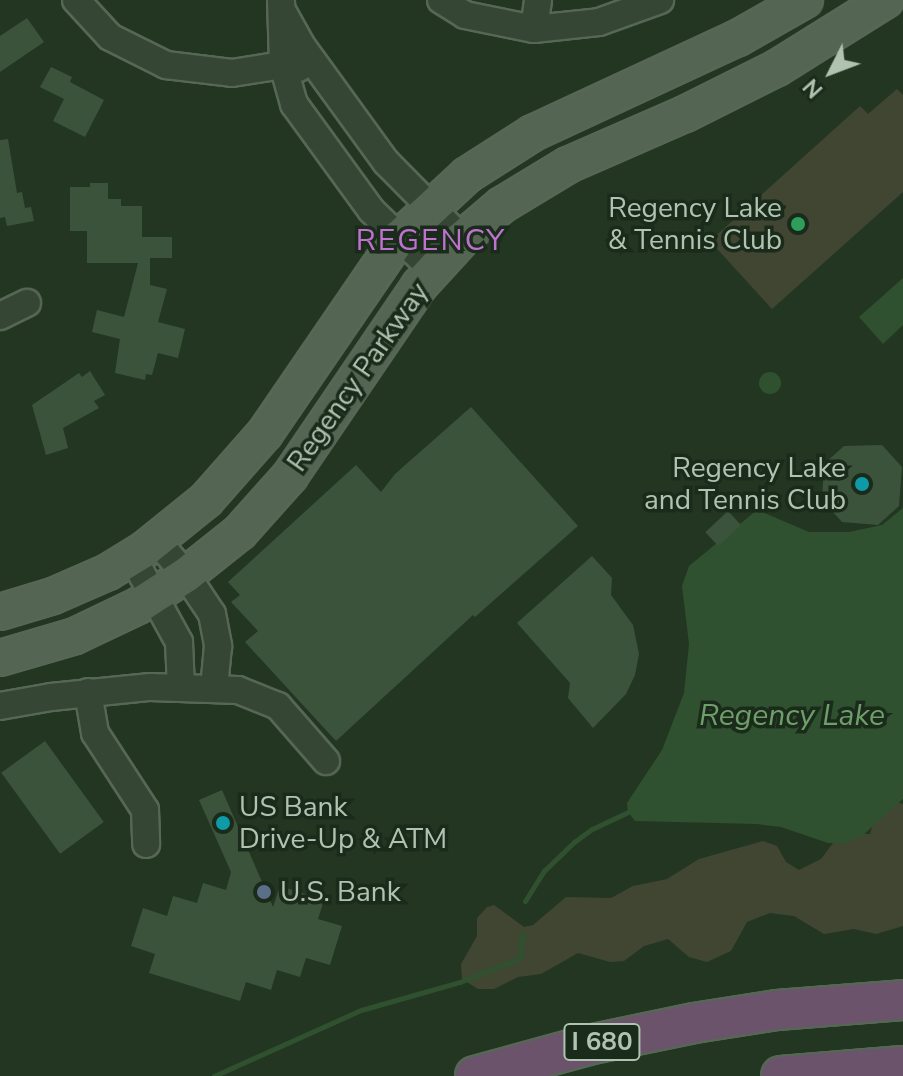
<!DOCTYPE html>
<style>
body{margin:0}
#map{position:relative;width:903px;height:1076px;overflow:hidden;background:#233622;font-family:"Nunito Sans",sans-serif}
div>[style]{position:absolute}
.green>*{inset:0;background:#414632}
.water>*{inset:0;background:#2f512f}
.round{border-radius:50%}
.stream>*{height:5px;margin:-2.5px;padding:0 2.5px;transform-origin:2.5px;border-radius:2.5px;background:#2f512f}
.building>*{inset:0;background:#3c533b;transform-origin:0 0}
.roads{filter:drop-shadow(2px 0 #566756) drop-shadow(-2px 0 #566756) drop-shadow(0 2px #566756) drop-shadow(0 -2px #566756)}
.minor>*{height:26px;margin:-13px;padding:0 13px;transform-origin:13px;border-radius:13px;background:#364635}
.major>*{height:34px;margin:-17px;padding:0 17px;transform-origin:17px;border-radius:17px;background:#546653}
.highway>*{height:38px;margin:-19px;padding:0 19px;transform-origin:19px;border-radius:19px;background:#6b536c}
.dots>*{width:22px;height:22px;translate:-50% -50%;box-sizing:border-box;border:4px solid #1b2b1b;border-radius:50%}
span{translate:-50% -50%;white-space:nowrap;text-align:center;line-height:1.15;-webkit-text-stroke:7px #1b2b1b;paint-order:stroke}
.shield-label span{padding:2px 6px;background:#1b2b1b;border:2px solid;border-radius:6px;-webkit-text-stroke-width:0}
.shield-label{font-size:26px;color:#b0c3b0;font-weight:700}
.poi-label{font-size:28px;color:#b0c3b0}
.right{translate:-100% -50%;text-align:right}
.left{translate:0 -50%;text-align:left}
.street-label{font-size:28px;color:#b0c3b0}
.neighbourhood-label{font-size:30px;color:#be74ce;letter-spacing:2px}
.water-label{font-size:30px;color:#6e9f6b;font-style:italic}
.north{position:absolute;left:791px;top:32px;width:80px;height:80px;-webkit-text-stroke:6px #1b2b1b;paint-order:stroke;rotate:228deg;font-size:22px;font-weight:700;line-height:32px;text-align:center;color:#b0c3b0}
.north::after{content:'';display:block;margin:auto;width:28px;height:36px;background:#b0c3b0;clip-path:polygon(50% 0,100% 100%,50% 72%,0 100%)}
</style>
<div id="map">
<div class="green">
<div style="clip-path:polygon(897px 89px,903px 95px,903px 192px,772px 309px,710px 241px,860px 106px,868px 114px)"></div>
<div style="clip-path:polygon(896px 802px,903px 804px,903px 926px,876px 934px,854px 929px,824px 934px,794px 916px,770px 913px,747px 922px,731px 951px,707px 962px,689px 957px,668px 939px,644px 946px,624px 961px,610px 962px,578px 953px,541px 974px,518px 977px,494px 989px,478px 989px,462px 979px,461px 964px,477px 936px,477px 918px,487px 907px,494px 905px,524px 927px,533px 925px,566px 897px,611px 898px,633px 886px,667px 879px,699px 859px,763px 841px,777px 846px,786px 862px,799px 870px,821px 859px,836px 839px,848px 833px,870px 834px,874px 820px)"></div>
</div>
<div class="water">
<div style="clip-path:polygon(903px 278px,903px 325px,883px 344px,859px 317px)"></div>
<div class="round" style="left:759px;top:372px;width:22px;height:22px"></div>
<div style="clip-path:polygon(903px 508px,903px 799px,862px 836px,845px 843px,828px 843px,781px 827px,757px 824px,635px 821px,628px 812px,627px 803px,662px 750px,684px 693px,689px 644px,682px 586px,689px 566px,757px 510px,809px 532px,849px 532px,882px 525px)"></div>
</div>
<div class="stream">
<div style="left:525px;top:901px;width:36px;rotate:-58deg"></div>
<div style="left:544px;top:871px;width:42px;rotate:-44deg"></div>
<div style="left:574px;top:842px;width:22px;rotate:-36deg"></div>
<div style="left:592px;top:829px;width:40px;rotate:-25deg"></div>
<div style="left:214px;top:1076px;width:161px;rotate:-24.2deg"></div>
<div style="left:361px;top:1010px;width:103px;rotate:-15.8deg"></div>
<div style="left:460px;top:982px;width:65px;rotate:-21.8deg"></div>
<div style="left:520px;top:958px;width:25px;rotate:-85deg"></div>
</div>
<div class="building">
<div style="clip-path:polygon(27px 18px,44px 42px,0 72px,0 36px)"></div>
<div style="clip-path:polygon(51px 67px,72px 77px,70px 82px,104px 100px,85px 137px,53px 121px,64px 99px,40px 87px)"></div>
<div style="clip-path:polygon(8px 139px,17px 193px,22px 192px,25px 208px,31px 207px,34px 221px,7px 226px,5px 217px,0 218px,0 140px)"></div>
<div style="clip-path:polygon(90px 183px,108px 183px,108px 199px,121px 199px,121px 206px,142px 206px,142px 237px,172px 237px,172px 258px,150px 258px,150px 285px,167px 289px,158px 322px,185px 329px,178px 358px,158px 353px,152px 375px,146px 374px,145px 380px,115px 373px,120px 339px,92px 332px,97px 310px,124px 317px,138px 263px,87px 263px,87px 231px,70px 231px,70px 187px,90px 187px)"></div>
<div style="clip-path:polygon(90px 371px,105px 395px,94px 401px,99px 408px,63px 428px,68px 448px,46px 455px,32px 405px,79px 373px,82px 377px)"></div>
<div style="clip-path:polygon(471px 407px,578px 526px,475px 617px,473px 615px,336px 741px,245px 642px,258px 631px,231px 602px,240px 595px,228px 582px,356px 465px,381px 492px,395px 474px)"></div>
<div style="clip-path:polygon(882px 445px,902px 467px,899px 506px,878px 525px,842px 522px,822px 500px,824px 464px,844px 446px)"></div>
<div style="left:728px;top:511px;width:19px;height:31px;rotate:47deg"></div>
<div style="clip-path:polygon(592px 556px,612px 578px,611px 595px,633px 625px,639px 654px,635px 675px,626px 694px,593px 728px,568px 698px,570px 683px,517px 623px)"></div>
<div style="left:45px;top:741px;width:100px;height:54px;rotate:54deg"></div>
<div style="clip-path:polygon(222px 790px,273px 907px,280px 886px,324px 900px,318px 919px,342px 926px,330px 965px,306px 958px,300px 977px,277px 970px,271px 990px,246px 982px,240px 1001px,149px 973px,155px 954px,131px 946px,143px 908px,167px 916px,173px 896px,197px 903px,203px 883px,226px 890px,231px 872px,199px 800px)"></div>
</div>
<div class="roads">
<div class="minor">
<div style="left:76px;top:0;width:50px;rotate:47.4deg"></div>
<div style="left:110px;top:37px;width:63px;rotate:26.6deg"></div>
<div style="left:166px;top:65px;width:66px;rotate:6.9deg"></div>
<div style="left:232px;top:73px;width:52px;rotate:-8.9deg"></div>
<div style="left:283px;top:65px;width:16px;rotate:11deg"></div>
<div style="left:281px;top:0;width:65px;rotate:88.2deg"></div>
<div style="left:283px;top:65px;width:41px;rotate:74.2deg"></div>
<div style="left:294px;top:104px;width:131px;rotate:54deg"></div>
<div style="left:371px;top:210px;width:86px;rotate:44.1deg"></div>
<div style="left:441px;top:0;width:28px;rotate:32deg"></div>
<div style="left:465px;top:15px;width:70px;rotate:11.5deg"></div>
<div style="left:534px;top:29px;width:65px;rotate:-6.1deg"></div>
<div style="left:599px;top:22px;width:65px;rotate:-19.8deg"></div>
<div style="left:284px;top:14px;width:35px;rotate:61deg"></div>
<div style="left:301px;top:45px;width:145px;rotate:54deg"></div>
<div style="left:386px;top:162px;width:108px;rotate:45.4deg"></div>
<div style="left:534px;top:29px;width:29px;rotate:-82deg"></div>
<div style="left:0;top:316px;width:30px;rotate:-26deg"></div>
<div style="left:157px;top:541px;width:45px;rotate:49.5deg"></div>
<div style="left:186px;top:575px;width:47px;rotate:56.3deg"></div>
<div style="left:212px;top:614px;width:33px;rotate:79deg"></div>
<div style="left:218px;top:646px;width:42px;rotate:95.4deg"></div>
<div style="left:133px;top:558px;width:96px;rotate:61.3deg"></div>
<div style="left:179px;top:642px;width:45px;rotate:87.5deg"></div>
<div style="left:88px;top:692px;width:42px;rotate:80.3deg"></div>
<div style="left:95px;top:733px;width:92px;rotate:57deg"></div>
<div style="left:145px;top:810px;width:34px;rotate:88deg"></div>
<div style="left:0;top:706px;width:52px;rotate:-10deg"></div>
<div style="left:51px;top:697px;width:100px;rotate:-5.8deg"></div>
<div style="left:150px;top:687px;width:88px;rotate:2deg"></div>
<div style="left:238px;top:690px;width:43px;rotate:21.8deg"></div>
<div style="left:278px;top:706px;width:73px;rotate:48.9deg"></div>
</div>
<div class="major">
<div style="left:0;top:612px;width:55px;rotate:-16.8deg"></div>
<div style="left:53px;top:596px;width:60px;rotate:-23.6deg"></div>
<div style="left:108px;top:572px;width:42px;rotate:-31.4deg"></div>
<div style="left:144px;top:550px;width:80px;rotate:-38.9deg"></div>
<div style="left:206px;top:500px;width:89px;rotate:-48.6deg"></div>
<div style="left:265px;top:433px;width:235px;rotate:-55.6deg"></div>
<div style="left:398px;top:239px;width:94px;rotate:-42.8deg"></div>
<div style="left:467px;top:175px;width:78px;rotate:-32.5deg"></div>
<div style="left:533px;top:133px;width:226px;rotate:-24.9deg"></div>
<div style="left:738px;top:38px;width:77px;rotate:-29.6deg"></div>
<div style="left:0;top:658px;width:78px;rotate:-16.3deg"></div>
<div style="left:75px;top:636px;width:70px;rotate:-25.5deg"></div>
<div style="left:138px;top:606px;width:57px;rotate:-32.9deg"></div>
<div style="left:186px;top:575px;width:69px;rotate:-38.5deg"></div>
<div style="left:240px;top:532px;width:75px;rotate:-48.2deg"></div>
<div style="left:290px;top:476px;width:230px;rotate:-55.8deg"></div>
<div style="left:419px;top:286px;width:64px;rotate:-47.5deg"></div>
<div style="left:462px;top:239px;width:52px;rotate:-40.4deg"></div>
<div style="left:502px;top:205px;width:77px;rotate:-31.2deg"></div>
<div style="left:568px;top:165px;width:128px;rotate:-23.6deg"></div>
<div style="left:685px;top:114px;width:103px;rotate:-26.6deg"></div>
<div style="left:777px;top:68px;width:128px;rotate:-32deg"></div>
</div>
<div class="highway">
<div style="left:475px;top:1076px;width:117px;rotate:-15.3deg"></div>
<div style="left:588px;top:1045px;width:108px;rotate:-11.7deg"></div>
<div style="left:694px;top:1023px;width:84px;rotate:-8.9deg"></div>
<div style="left:777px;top:1010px;width:126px;rotate:-4.5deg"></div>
<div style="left:781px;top:1076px;width:122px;rotate:-4.7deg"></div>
</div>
</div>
<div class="dots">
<div style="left:798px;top:224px;background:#2e9e5b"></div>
<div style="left:862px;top:484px;background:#0f9aa8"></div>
<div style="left:223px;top:823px;background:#0f9aa8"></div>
<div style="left:264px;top:892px;background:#5c6f8a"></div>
</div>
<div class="shield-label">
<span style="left:602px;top:1042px">I 680</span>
</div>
<div class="poi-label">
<span class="right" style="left:782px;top:224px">Regency Lake<br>&amp; Tennis Club</span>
<span class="right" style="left:846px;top:484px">Regency Lake<br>and Tennis Club</span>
<span class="left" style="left:239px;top:823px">US Bank<br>Drive-Up &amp; ATM</span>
<span class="left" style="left:280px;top:892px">U.S. Bank</span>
</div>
<div class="street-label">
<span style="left:358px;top:377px;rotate:-55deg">Regency Parkway</span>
</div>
<div class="neighbourhood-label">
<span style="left:431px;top:241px">REGENCY</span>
</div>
<div class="water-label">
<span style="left:792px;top:716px">Regency Lake</span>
</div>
<div class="north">N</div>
</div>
